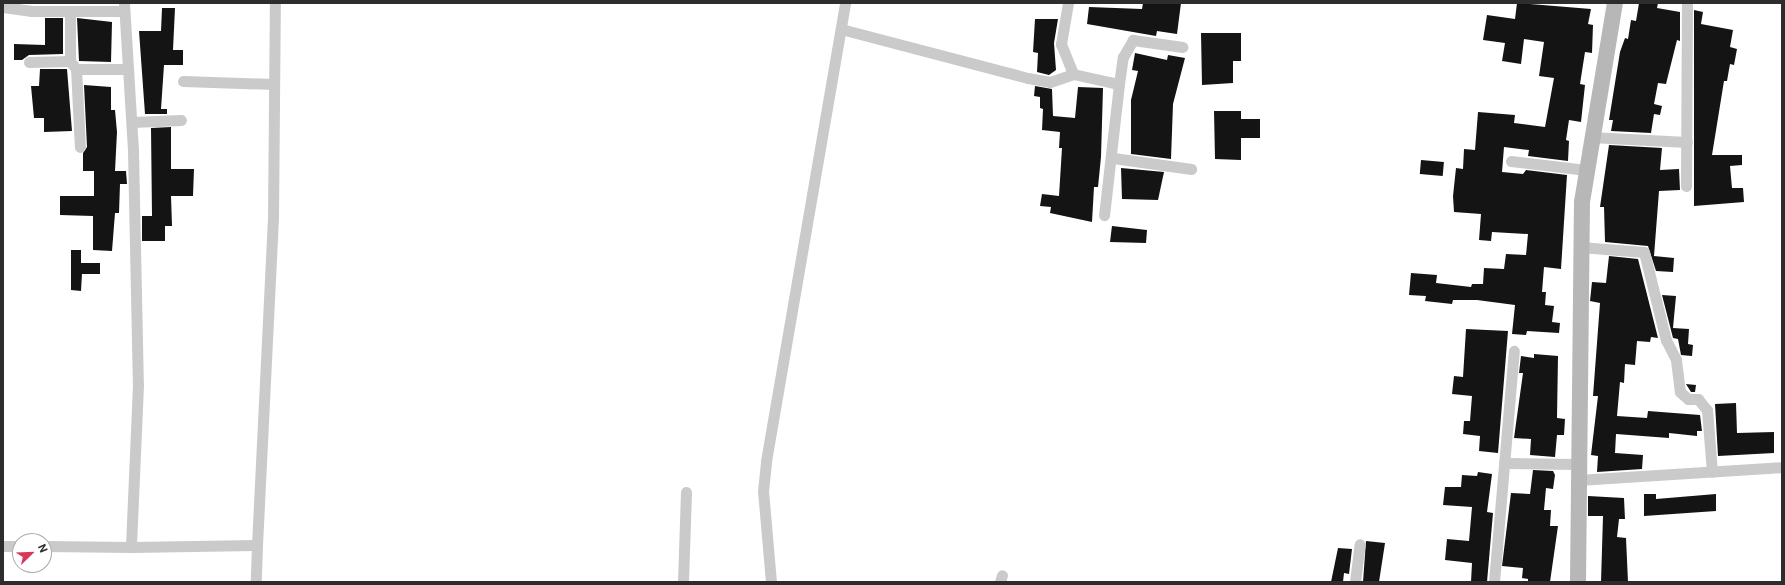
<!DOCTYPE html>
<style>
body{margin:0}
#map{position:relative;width:1785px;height:585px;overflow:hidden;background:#fff;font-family:Roboto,sans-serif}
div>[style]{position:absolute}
.building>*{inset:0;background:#141414;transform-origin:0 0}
.street>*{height:11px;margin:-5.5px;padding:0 5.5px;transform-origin:5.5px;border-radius:5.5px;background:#cacaca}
.secondary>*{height:16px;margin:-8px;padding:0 8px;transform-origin:8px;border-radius:8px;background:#b7b7b7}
span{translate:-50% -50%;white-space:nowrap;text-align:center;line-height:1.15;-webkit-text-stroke:4px #fff;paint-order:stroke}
.frame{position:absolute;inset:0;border:4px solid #2d2d2d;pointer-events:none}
.north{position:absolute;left:12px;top:533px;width:40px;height:40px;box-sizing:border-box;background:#fff;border:1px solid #ababab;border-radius:50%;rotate:67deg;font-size:11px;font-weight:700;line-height:16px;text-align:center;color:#2d2d2d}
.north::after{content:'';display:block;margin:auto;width:14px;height:18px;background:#da385b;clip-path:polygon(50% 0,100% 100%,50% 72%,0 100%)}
</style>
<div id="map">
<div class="building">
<div style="left:45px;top:3px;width:49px;height:1px"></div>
<div style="clip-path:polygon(1143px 3px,1181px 3px,1177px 34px,1157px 31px,1156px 36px,1087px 24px,1089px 7px,1142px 9px)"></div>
<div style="clip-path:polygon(1517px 3px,1591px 9px,1588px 24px,1593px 25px,1592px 53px,1585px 52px,1580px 84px,1585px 85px,1581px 122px,1569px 120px,1566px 140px,1569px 141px,1568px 161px,1528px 156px,1529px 150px,1504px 147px,1502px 172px,1523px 174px,1526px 170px,1567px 175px,1561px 269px,1544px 267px,1542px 292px,1546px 292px,1545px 305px,1554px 306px,1552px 322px,1560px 323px,1559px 333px,1527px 331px,1526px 335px,1512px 334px,1515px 305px,1477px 300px,1453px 300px,1452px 304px,1425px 301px,1426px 296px,1409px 295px,1411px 273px,1437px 275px,1436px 283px,1471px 287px,1472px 284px,1483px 284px,1484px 268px,1504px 269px,1506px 254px,1526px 255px,1528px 234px,1492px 232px,1491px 241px,1479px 240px,1481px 214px,1454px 212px,1453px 196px,1456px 168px,1463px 169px,1464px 149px,1475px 150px,1478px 112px,1515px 115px,1514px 123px,1545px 127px,1554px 78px,1539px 76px,1544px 42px,1524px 39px,1521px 64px,1502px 61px,1505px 43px,1483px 40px,1487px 15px,1515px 19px)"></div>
<div style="clip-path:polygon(1639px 3px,1658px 3px,1657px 8px,1680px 12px,1680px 41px,1677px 40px,1666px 84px,1658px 83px,1654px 104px,1662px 106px,1660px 115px,1654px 114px,1651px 133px,1611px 131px,1613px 120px,1609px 120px,1620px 52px,1625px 38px,1628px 39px,1631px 20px,1636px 21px)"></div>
<div style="clip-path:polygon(162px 8px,175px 8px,173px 50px,183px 50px,183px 65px,164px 65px,161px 109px,167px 109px,167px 114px,145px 114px,139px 31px,161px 31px)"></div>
<div style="clip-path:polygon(1694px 10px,1703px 12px,1701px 24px,1733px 30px,1730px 47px,1737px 49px,1734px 65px,1730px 64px,1727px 81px,1724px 81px,1712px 155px,1742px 155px,1742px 165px,1730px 166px,1732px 188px,1743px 188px,1744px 202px,1694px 206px)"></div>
<div style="clip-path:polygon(45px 18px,63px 18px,63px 54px,29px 55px,22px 60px,14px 60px,14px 44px,45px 45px)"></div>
<div style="clip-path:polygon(77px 18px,112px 22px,111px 62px,79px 61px)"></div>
<div style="clip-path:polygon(1035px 19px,1058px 19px,1054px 43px,1056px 70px,1049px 75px,1037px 72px,1038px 53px,1033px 52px)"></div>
<div style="clip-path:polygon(1201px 33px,1241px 33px,1241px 61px,1233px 61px,1233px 83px,1202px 85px)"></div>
<div style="clip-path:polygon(1135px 53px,1167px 60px,1168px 55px,1185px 58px,1173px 104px,1171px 159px,1131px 154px,1131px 100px,1138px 71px,1132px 70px)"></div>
<div style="clip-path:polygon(40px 69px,67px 69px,72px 131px,44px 132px,44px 118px,34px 118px,31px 86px,39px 86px)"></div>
<div style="clip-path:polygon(84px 85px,111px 87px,111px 110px,115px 110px,117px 132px,115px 171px,126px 171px,127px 184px,120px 184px,119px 213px,115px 213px,112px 251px,93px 250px,93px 216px,60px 215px,60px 196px,94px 196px,94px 171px,83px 171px,83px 153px,87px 147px)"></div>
<div style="clip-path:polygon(1035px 86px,1052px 89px,1053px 116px,1075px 118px,1078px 87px,1103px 88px,1101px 157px,1098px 187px,1094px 187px,1092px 222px,1050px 213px,1051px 207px,1040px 206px,1042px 194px,1059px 196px,1062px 148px,1059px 148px,1060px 132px,1042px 130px,1043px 109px,1040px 108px,1040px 97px,1034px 96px)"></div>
<div style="clip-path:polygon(1214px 111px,1241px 111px,1241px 119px,1260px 119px,1260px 138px,1241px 138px,1241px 160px,1215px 159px)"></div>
<div style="clip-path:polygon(171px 127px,171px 169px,194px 169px,193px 196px,171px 196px,172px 226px,165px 226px,165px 241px,142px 241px,142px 216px,152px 216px,151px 128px)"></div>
<div style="clip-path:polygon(1609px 145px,1662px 148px,1660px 170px,1679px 169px,1680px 190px,1659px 191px,1654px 256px,1674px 258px,1673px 272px,1656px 271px,1648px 246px,1605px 242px,1604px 207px,1600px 207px)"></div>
<div style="left:1421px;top:160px;width:23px;height:14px;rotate:5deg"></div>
<div style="clip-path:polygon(1121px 168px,1164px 172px,1158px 200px,1122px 199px)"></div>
<div style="clip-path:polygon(1112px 226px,1147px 230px,1146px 243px,1110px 242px)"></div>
<div style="clip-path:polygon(71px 250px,81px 250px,81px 263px,100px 263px,100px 274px,82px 274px,81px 291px,71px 290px)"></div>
<div style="clip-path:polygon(1609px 256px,1638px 259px,1658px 338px,1651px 337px,1650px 342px,1637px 341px,1635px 365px,1625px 364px,1624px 383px,1620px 382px,1617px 416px,1647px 418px,1648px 411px,1700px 415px,1702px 431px,1697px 431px,1697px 436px,1669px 433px,1669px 438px,1616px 434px,1615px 453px,1643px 455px,1642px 469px,1597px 472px,1598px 456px,1591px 455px,1598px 396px,1593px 396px,1600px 303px,1590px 301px,1592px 282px,1606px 283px)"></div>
<div style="clip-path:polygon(1662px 295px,1676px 296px,1673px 328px,1689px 329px,1688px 344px,1693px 345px,1692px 356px,1681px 355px,1678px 339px,1673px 338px)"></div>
<div style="clip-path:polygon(1466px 329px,1508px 331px,1498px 453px,1479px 451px,1480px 436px,1463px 434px,1464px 421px,1470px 421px,1472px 396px,1452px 394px,1454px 376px,1463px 377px)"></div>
<div style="clip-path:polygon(1534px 354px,1558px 356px,1557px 418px,1565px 419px,1564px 435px,1557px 435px,1555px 457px,1530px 455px,1531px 439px,1514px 438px,1523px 373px,1519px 373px,1521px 356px,1534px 358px)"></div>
<div style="clip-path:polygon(1686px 384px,1696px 385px,1695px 392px,1691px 392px)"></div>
<div style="clip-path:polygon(1736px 403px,1737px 433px,1774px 432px,1774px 453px,1718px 456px,1715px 404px)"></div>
<div style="clip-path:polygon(1533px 470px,1553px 471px,1555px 475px,1553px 489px,1546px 488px,1544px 510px,1551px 510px,1550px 526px,1558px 526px,1550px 582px,1528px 582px,1528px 579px,1522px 578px,1523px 568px,1502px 566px,1511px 493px,1530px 494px)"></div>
<div style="clip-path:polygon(1478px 472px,1492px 474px,1487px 512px,1493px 513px,1487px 582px,1471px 582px,1472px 563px,1445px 560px,1447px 539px,1469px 541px,1472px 507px,1443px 505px,1445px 487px,1461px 487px,1462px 475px,1477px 476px)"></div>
<div style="clip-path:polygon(1644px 494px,1656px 494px,1656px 499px,1716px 494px,1716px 511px,1644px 516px)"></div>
<div style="clip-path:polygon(1588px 496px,1624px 498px,1625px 519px,1619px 519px,1617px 537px,1626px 538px,1628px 582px,1601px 582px,1603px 516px,1588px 516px)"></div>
<div style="clip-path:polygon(1366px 541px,1385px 543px,1379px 582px,1363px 582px)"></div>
<div style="clip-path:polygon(1338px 548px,1352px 549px,1349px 574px,1344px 573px,1343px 582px,1331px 582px)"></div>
</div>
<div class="street">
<div style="left:124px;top:3px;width:148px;rotate:86.5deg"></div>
<div style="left:133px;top:151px;width:234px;rotate:88.8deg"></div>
<div style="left:138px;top:385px;width:162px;rotate:92.5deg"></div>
<div style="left:131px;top:547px;width:126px;rotate:-0.9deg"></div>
<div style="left:257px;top:545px;width:37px;rotate:92deg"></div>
<div style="left:1068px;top:3px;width:42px;rotate:99.7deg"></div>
<div style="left:1061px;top:44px;width:32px;rotate:68deg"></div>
<div style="left:1073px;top:74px;width:47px;rotate:12.3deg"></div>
<div style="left:1119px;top:84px;width:132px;rotate:96.5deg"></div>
<div style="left:3px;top:7px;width:29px;rotate:8deg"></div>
<div style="left:32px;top:11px;width:92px"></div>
<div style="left:70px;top:12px;width:49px;rotate:90deg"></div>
<div style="left:70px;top:61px;width:10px;rotate:53deg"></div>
<div style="left:76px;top:69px;width:78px;rotate:87.1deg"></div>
<div style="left:841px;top:29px;width:193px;rotate:14.7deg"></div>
<div style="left:1028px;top:78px;width:22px;rotate:10deg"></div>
<div style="left:1050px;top:82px;width:24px;rotate:-19deg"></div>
<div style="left:29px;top:62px;width:41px;rotate:-1.4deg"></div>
<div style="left:76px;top:69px;width:52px"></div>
<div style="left:183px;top:81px;width:91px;rotate:1.9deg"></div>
<div style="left:1119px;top:84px;width:27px;rotate:-82deg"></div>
<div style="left:1123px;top:57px;width:20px;rotate:-60deg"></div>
<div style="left:1133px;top:40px;width:50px;rotate:8deg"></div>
<div style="left:132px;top:122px;width:49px;rotate:-2.3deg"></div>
<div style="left:1590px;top:137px;width:97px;rotate:3deg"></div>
<div style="left:1113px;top:158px;width:79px;rotate:8deg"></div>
<div style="left:1511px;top:161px;width:76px;rotate:6.8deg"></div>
<div style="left:1686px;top:186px;width:183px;rotate:-89.7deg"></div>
<div style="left:1580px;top:247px;width:64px;rotate:4.5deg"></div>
<div style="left:1644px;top:252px;width:91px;rotate:76deg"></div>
<div style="left:1666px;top:340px;width:22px;rotate:63deg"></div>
<div style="left:1676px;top:360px;width:32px;rotate:83deg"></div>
<div style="left:1680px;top:392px;width:11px;rotate:41deg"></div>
<div style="left:1688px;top:399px;width:10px"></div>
<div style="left:1698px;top:399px;width:14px;rotate:51deg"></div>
<div style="left:1707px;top:410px;width:62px;rotate:85.4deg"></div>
<div style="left:1504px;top:463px;width:74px;rotate:0.8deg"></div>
<div style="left:1578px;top:480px;width:204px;rotate:-3.6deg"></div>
<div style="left:257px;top:545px;width:327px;rotate:-87.2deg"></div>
<div style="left:273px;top:218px;width:215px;rotate:-89.5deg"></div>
<div style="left:3px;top:546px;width:17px"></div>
<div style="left:44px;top:546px;width:87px;rotate:0.7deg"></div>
<div style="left:683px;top:582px;width:90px;rotate:-88.1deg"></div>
<div style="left:771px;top:582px;width:91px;rotate:-95deg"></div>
<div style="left:763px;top:491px;width:30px;rotate:-84deg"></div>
<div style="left:766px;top:461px;width:465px;rotate:-80.2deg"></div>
<div style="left:1000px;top:582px;width:7px;rotate:-74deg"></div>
<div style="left:1355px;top:582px;width:38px;rotate:-83deg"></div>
<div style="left:1494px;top:582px;width:232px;rotate:-85.1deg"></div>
</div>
<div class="secondary">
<div style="left:1578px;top:582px;width:380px;rotate:-89.4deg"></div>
<div style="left:1582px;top:202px;width:202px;rotate:-80.6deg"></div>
</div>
<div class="frame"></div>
<div class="north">N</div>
</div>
